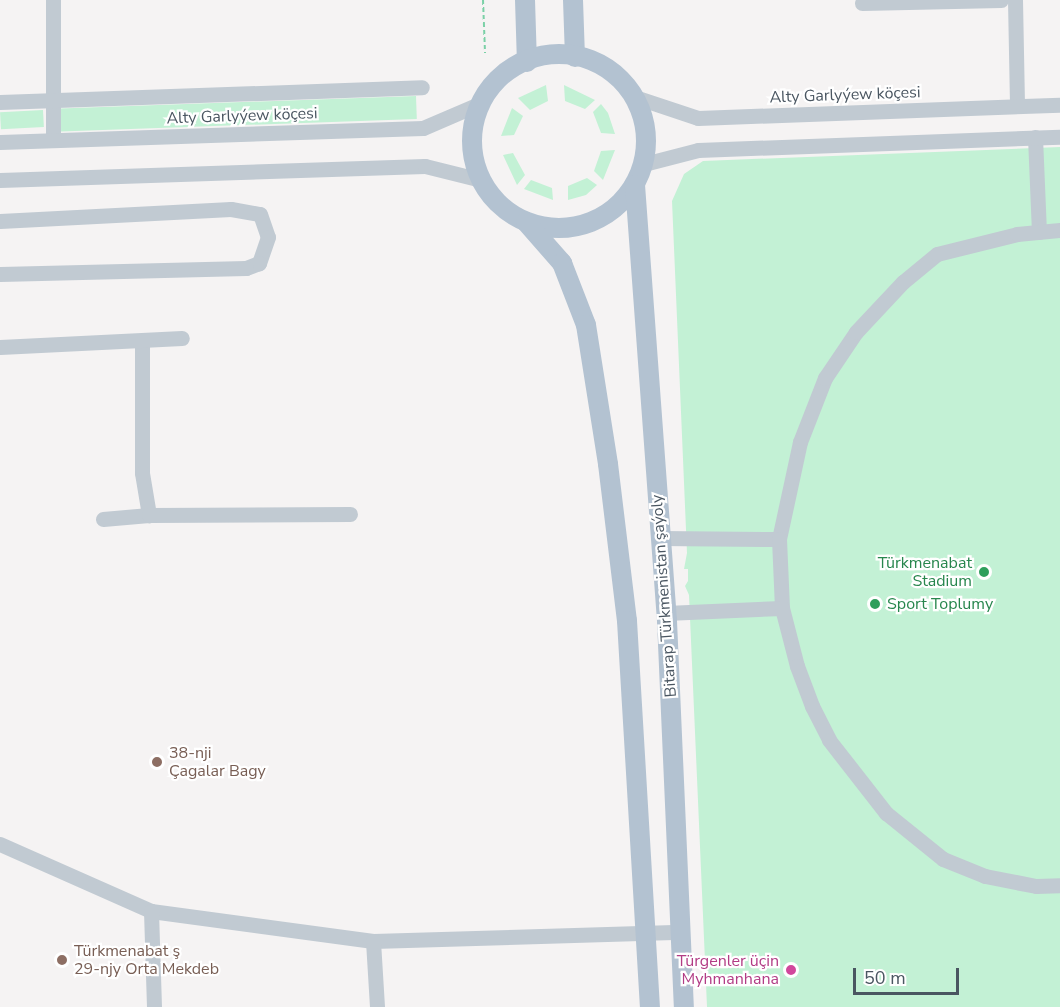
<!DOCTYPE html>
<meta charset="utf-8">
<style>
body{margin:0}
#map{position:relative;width:1060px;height:1007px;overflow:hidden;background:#f5f3f3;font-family:"Nunito Sans",sans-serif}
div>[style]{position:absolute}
.green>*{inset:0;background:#c3f1d5;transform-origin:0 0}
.path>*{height:2px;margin-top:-1px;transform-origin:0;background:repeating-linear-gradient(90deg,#7ad0a6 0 4.5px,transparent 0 7.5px)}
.minor>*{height:15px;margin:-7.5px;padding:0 7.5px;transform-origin:7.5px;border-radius:7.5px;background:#c1cad2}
.major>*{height:20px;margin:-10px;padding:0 10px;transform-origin:10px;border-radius:10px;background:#b3c2d1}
.major>.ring{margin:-10px;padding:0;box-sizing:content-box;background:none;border:20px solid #b3c2d1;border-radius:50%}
.dots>*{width:16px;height:16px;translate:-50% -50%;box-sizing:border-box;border:3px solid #fff;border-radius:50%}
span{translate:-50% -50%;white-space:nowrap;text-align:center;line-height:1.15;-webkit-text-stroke:4.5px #fff;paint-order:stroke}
.street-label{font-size:16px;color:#4a5661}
.leisure-label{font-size:16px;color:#27864d}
.right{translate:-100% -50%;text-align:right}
.left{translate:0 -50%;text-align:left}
.education-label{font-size:16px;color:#785e54}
.hotel-label{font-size:16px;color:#b23c85}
.scale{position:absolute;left:853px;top:968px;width:106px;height:27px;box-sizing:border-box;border:3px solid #4a5661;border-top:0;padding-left:8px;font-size:18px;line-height:21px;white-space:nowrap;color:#4a5661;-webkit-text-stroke:4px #fff;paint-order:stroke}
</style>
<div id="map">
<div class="green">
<div style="clip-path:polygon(546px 85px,548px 101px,530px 110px,518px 98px)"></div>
<div style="clip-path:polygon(564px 85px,595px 100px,585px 109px,565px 101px)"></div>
<div style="left:416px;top:96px;width:23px;height:356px;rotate:88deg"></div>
<div style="clip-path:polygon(601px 104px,608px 113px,615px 134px,601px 133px,593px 112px)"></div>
<div style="clip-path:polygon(512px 108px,523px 116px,514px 135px,501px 136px)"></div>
<div style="left:43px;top:110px;width:17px;height:43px;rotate:87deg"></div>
<div style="clip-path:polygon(1060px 147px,1060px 1007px,707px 1007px,689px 595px,685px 586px,688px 581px,688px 569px,684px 569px,687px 553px,672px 201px,684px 174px,703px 161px)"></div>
<div style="clip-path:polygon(615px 150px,603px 180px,594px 171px,601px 151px)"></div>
<div style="clip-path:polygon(513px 153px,525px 175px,517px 185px,503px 155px)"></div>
<div style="clip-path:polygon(587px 178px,597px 185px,586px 195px,568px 200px,568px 186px)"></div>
<div style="clip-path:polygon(531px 180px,552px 188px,553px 200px,524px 189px)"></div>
</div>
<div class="path">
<div style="left:483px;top:0;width:53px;rotate:87.8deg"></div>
</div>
<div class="minor">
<div style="left:53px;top:0;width:140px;rotate:90deg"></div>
<div style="left:1015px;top:0;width:106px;rotate:88.9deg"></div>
<div style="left:862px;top:3px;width:139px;rotate:-1.2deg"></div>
<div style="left:635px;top:97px;width:66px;rotate:18.4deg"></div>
<div style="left:698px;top:118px;width:362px;rotate:-2.1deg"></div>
<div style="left:0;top:102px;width:422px;rotate:-2deg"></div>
<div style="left:1035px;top:137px;width:95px;rotate:87.6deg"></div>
<div style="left:0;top:142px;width:423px;rotate:-1.9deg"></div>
<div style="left:423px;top:128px;width:63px;rotate:-23.3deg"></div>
<div style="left:644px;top:164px;width:56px;rotate:-14.5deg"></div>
<div style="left:698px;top:150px;width:362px;rotate:-2.1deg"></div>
<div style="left:0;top:180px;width:425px;rotate:-1.9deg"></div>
<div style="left:425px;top:166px;width:58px;rotate:14deg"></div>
<div style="left:0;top:221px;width:231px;rotate:-3deg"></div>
<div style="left:231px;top:209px;width:29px;rotate:10deg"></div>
<div style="left:260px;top:214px;width:24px;rotate:71deg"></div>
<div style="left:268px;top:237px;width:28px;rotate:109deg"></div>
<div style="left:259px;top:263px;width:14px;rotate:159deg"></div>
<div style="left:246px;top:268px;width:246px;rotate:178.6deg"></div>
<div style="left:142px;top:341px;width:132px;rotate:90deg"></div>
<div style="left:142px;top:473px;width:43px;rotate:80.5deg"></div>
<div style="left:0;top:347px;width:182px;rotate:-2.8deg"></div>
<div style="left:103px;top:519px;width:46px;rotate:-5deg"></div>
<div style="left:149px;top:515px;width:201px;rotate:-0.3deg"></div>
<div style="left:660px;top:538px;width:119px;rotate:0.5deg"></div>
<div style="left:779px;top:539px;width:99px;rotate:-77.8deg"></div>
<div style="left:800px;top:442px;width:69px;rotate:-68.7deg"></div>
<div style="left:825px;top:378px;width:55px;rotate:-56deg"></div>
<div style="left:856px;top:332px;width:69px;rotate:-46.8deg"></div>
<div style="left:903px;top:282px;width:44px;rotate:-39.5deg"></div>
<div style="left:937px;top:254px;width:82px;rotate:-14deg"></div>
<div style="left:1017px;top:234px;width:43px;rotate:-5.3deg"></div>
<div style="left:779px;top:539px;width:69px;rotate:87.5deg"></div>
<div style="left:666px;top:613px;width:116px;rotate:-2.5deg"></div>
<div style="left:782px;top:608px;width:60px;rotate:75.5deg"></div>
<div style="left:797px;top:666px;width:43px;rotate:69.4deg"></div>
<div style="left:812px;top:706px;width:38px;rotate:63deg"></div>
<div style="left:829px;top:740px;width:93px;rotate:52deg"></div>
<div style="left:886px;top:813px;width:73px;rotate:38.9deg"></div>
<div style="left:943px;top:859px;width:45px;rotate:22deg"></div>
<div style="left:985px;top:876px;width:52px;rotate:11.1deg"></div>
<div style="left:1036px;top:886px;width:24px;rotate:-2deg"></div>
<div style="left:0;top:844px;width:165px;rotate:23.9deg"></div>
<div style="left:151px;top:911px;width:224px;rotate:7.7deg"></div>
<div style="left:373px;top:941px;width:309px;rotate:-1.7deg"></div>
<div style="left:151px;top:911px;width:96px;rotate:88.2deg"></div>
<div style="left:373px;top:941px;width:66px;rotate:86.5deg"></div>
</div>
<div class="major">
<div style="left:525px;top:0;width:62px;rotate:88.2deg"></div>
<div style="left:573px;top:0;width:57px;rotate:88deg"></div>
<div class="ring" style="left:472px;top:54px;width:154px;height:154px"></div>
<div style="left:635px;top:185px;width:437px;rotate:85.8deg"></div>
<div style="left:667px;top:621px;width:386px;rotate:87.5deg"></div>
<div style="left:526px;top:222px;width:55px;rotate:48.7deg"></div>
<div style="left:562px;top:263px;width:66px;rotate:68.8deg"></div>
<div style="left:586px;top:325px;width:141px;rotate:81deg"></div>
<div style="left:608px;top:464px;width:158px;rotate:83.1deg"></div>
<div style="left:627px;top:621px;width:387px;rotate:86.6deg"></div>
</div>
<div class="dots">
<div style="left:984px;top:572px;background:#2e9e5b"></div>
<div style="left:875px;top:604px;background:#2e9e5b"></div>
<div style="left:157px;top:762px;background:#8d6e63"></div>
<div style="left:62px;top:960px;background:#8d6e63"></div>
<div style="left:791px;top:970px;background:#d1479c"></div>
</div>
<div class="street-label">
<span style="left:845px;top:95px;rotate:-2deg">Alty Garlyýew köçesi</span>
<span style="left:242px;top:116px;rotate:-2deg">Alty Garlyýew köçesi</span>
<span style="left:664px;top:596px;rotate:-94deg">Bitarap Türkmenistan şaýoly</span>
</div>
<div class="leisure-label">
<span class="right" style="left:972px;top:572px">Türkmenabat<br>Stadium</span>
<span class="left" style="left:887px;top:604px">Sport Toplumy</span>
</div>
<div class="education-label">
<span class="left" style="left:169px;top:762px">38-nji<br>Çagalar Bagy</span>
<span class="left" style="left:74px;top:960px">Türkmenabat ş<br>29-njy Orta Mekdeb</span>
</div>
<div class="hotel-label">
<span class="right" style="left:779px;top:970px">Türgenler üçin<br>Myhmanhana</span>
</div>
<div class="scale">50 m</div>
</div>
